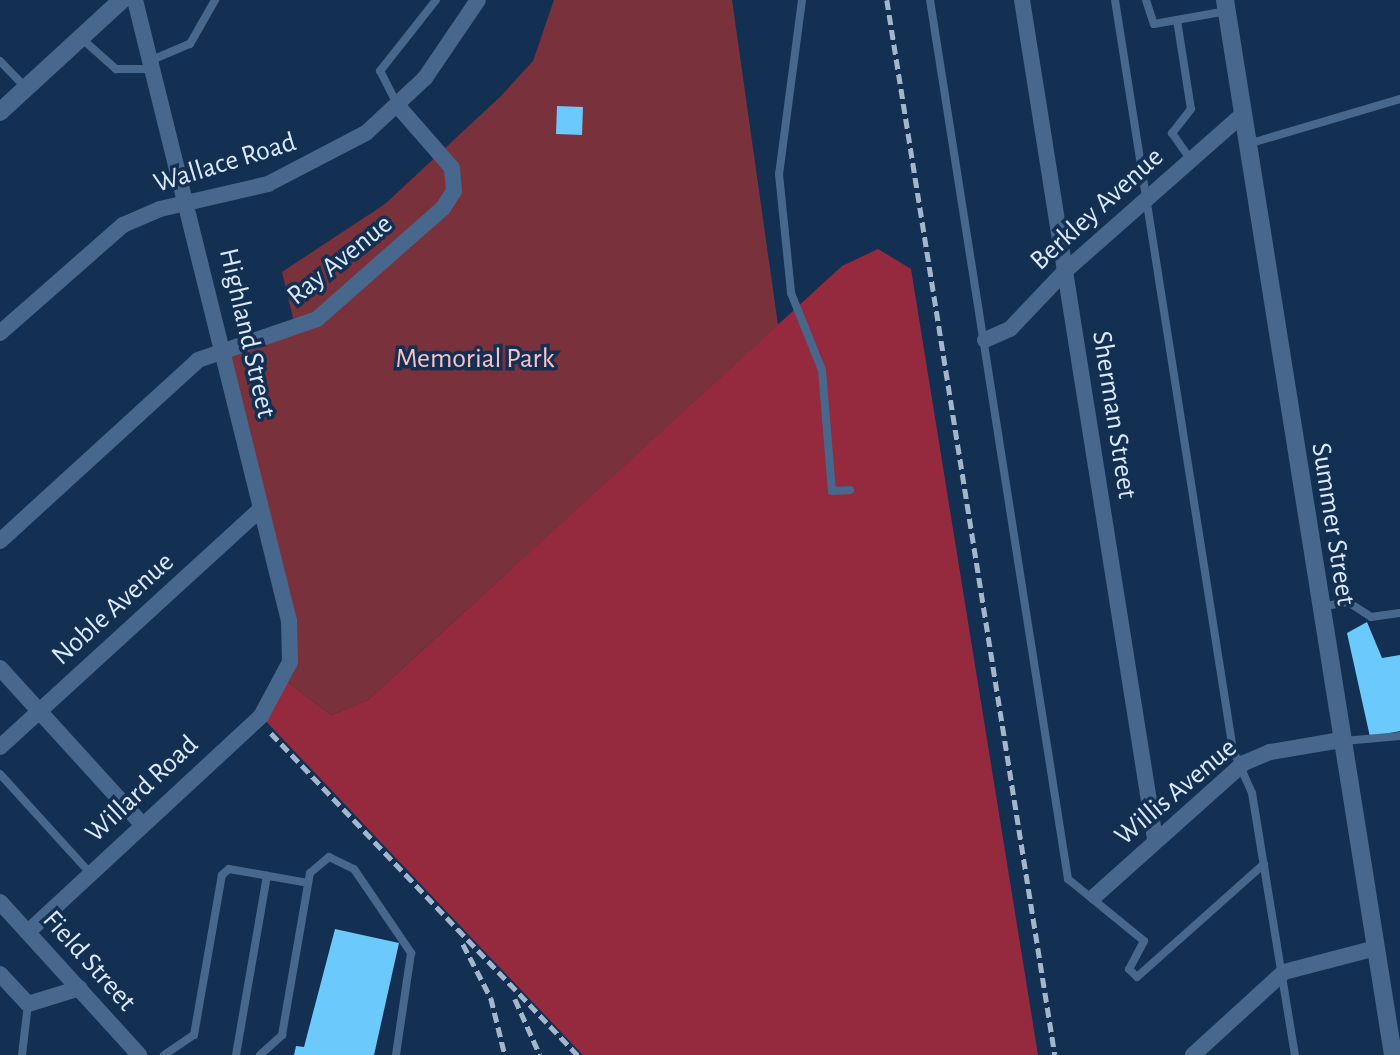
<!DOCTYPE html>
<style>
body{margin:0}
#map{position:relative;width:1400px;height:1055px;overflow:hidden;background:#133052;font-family:"Alegreya Sans",sans-serif}
div>[style]{position:absolute}
.green>*{inset:0;background:#79323c}
.forest>*{inset:0;background:#95293e}
.building>*{inset:0;background:#6bc9fb;transform-origin:0 0}
.service>*{height:8px;margin:-4px;padding:0 4px;transform-origin:4px;border-radius:4px;background:#48678d}
.minor>*{height:16px;margin:-8px;padding:0 8px;transform-origin:8px;border-radius:8px;background:#48678d}
.tertiary>*{height:18px;margin:-9px;padding:0 9px;transform-origin:9px;border-radius:9px;background:#48678d}
.rail>*{height:4.5px;margin-top:-2.25px;transform-origin:0;background:repeating-linear-gradient(90deg,#a4b6cc 0 10px,transparent 0 15px)}
span{translate:-50% -50%;white-space:nowrap;text-align:center;line-height:1.15;-webkit-text-stroke:7px #133052;paint-order:stroke}
.street-label{font-size:28px;color:#dbe9fb}
.park-label{font-size:28px;color:#fcc0c4}
</style>
<div id="map">
<div class="green">
<div style="clip-path:polygon(554px 0,732px 0,778px 325px,368px 700px,331px 715px,285px 680px,290px 662px,224px 351px,296px 330px,282px 272px,385px 204px,501px 96px,533px 61px)"></div>
</div>
<div class="forest">
<div style="clip-path:polygon(878px 249px,911px 269px,1038px 1055px,583px 1055px,261px 716px,285px 680px,331px 715px,368px 700px,842px 266px)"></div>
</div>
<div class="building">
<div style="left:557px;top:106px;width:26px;height:28px;rotate:2deg"></div>
<div style="clip-path:polygon(1367px 622px,1382px 658px,1400px 655px,1400px 731px,1370px 737px,1347px 633px)"></div>
<div style="clip-path:polygon(335px 929px,399px 943px,374px 1055px,294px 1055px,296px 1046px,304px 1047px)"></div>
</div>
<div class="service">
<div style="left:802px;top:0;width:176px;rotate:97.5deg"></div>
<div style="left:779px;top:174px;width:120px;rotate:84.2deg"></div>
<div style="left:791px;top:293px;width:83px;rotate:68.1deg"></div>
<div style="left:822px;top:370px;width:121px;rotate:85.3deg"></div>
<div style="left:832px;top:491px;width:18px;rotate:-3deg"></div>
<div style="left:930px;top:0;width:890px;rotate:81.08deg"></div>
<div style="left:1068px;top:879px;width:98px;rotate:39.2deg"></div>
<div style="left:1144px;top:941px;width:32px;rotate:118deg"></div>
<div style="left:1129px;top:969px;width:11px;rotate:45deg"></div>
<div style="left:1137px;top:977px;width:170px;rotate:-41.7deg"></div>
<div style="left:1115px;top:0;width:759px;rotate:81.06deg"></div>
<div style="left:1233px;top:750px;width:47px;rotate:66.2deg"></div>
<div style="left:1252px;top:793px;width:266px;rotate:80.7deg"></div>
<div style="left:1146px;top:0;width:25px;rotate:72deg"></div>
<div style="left:1154px;top:24px;width:74px;rotate:-10.1deg"></div>
<div style="left:1177px;top:20px;width:90px;rotate:81.1deg"></div>
<div style="left:1191px;top:109px;width:31px;rotate:128deg"></div>
<div style="left:1172px;top:133px;width:33px;rotate:55deg"></div>
<div style="left:81px;top:38px;width:47px;rotate:41.5deg"></div>
<div style="left:116px;top:69px;width:36px"></div>
<div style="left:154px;top:59px;width:39px;rotate:-23deg"></div>
<div style="left:190px;top:44px;width:51px;rotate:-60.4deg"></div>
<div style="left:0;top:61px;width:37px;rotate:46deg"></div>
<div style="left:397px;top:104px;width:37px;rotate:-117deg"></div>
<div style="left:380px;top:71px;width:90px;rotate:-51.7deg"></div>
<div style="left:1248px;top:144px;width:159px;rotate:-16.5deg"></div>
<div style="left:1320px;top:607px;width:28px;rotate:-10deg"></div>
<div style="left:1348px;top:602px;width:27px;rotate:33deg"></div>
<div style="left:1371px;top:617px;width:29px;rotate:-8deg"></div>
<div style="left:1344px;top:741px;width:56px;rotate:-5.1deg"></div>
<div style="left:0;top:774px;width:134px;rotate:47.7deg"></div>
<div style="left:22px;top:1055px;width:51px;rotate:-83.3deg"></div>
<div style="left:164px;top:1055px;width:36px;rotate:-34deg"></div>
<div style="left:194px;top:1035px;width:162px;rotate:-80.1deg"></div>
<div style="left:222px;top:875px;width:9px;rotate:-41deg"></div>
<div style="left:229px;top:869px;width:80px;rotate:10deg"></div>
<div style="left:236px;top:1055px;width:182px;rotate:-80.2deg"></div>
<div style="left:260px;top:1055px;width:30px;rotate:-42deg"></div>
<div style="left:282px;top:1035px;width:164px;rotate:-80.2deg"></div>
<div style="left:310px;top:873px;width:25px;rotate:-40deg"></div>
<div style="left:329px;top:857px;width:28px;rotate:26deg"></div>
<div style="left:354px;top:869px;width:102px;rotate:55.8deg"></div>
<div style="left:411px;top:953px;width:103px;rotate:98.4deg"></div>
</div>
<div class="minor">
<div style="left:1022px;top:0;width:849px;rotate:80.99deg"></div>
<div style="left:0;top:333px;width:164px;rotate:-41.3deg"></div>
<div style="left:123px;top:225px;width:40px;rotate:-23.4deg"></div>
<div style="left:160px;top:209px;width:111px;rotate:-13deg"></div>
<div style="left:268px;top:184px;width:110px;rotate:-27.5deg"></div>
<div style="left:366px;top:133px;width:81px;rotate:-43deg"></div>
<div style="left:425px;top:78px;width:94px;rotate:-55.8deg"></div>
<div style="left:985px;top:340px;width:27px;rotate:-24deg"></div>
<div style="left:1010px;top:329px;width:80px;rotate:-46.5deg"></div>
<div style="left:1065px;top:271px;width:237px;rotate:-41.4deg"></div>
<div style="left:0;top:541px;width:268px;rotate:-42.4deg"></div>
<div style="left:198px;top:360px;width:126px;rotate:-19deg"></div>
<div style="left:317px;top:319px;width:168px;rotate:-41.4deg"></div>
<div style="left:443px;top:208px;width:20px;rotate:-57deg"></div>
<div style="left:454px;top:191px;width:23px;rotate:-95deg"></div>
<div style="left:452px;top:168px;width:82px;rotate:-131.1deg"></div>
<div style="left:0;top:668px;width:211px;rotate:47.7deg"></div>
<div style="left:0;top:747px;width:353px;rotate:-42.4deg"></div>
<div style="left:1095px;top:896px;width:200px;rotate:-41.8deg"></div>
<div style="left:1244px;top:763px;width:28px;rotate:-23deg"></div>
<div style="left:1270px;top:752px;width:72px;rotate:-9.6deg"></div>
<div style="left:0;top:902px;width:207px;rotate:47.7deg"></div>
<div style="left:28px;top:932px;width:318px;rotate:-42.8deg"></div>
<div style="left:261px;top:716px;width:61px;rotate:-61.8deg"></div>
<div style="left:290px;top:662px;width:41px;rotate:-91.4deg"></div>
<div style="left:289px;top:621px;width:640px;rotate:-103.93deg"></div>
<div style="left:0;top:974px;width:41px;rotate:47deg"></div>
<div style="left:28px;top:1004px;width:54px;rotate:-17.1deg"></div>
<div style="left:1193px;top:1055px;width:123px;rotate:-42.4deg"></div>
<div style="left:1284px;top:972px;width:95px;rotate:-14.6deg"></div>
</div>
<div class="tertiary">
<div style="left:1225px;top:0;width:1068px;rotate:80.95deg"></div>
<div style="left:0;top:112px;width:166px;rotate:-42.6deg"></div>
</div>
<div class="rail">
<div style="left:887px;top:0;width:1068px;rotate:80.95deg"></div>
<div style="left:271px;top:733px;width:445px;rotate:46.4deg"></div>
<div style="left:463px;top:944px;width:61px;rotate:62.6deg"></div>
<div style="left:491px;top:998px;width:59px;rotate:76.2deg"></div>
<div style="left:515px;top:999px;width:61px;rotate:65.9deg"></div>
</div>
<div class="street-label">
<span style="left:225px;top:163px;rotate:-17deg">Wallace Road</span>
<span style="left:1097px;top:209px;rotate:-42deg">Berkley Avenue</span>
<span style="left:340px;top:260px;rotate:-39deg">Ray Avenue</span>
<span style="left:247px;top:333px;rotate:77deg">Highland Street</span>
<span style="left:1114px;top:415px;rotate:81deg">Sherman Street</span>
<span style="left:1333px;top:524px;rotate:81deg">Summer Street</span>
<span style="left:113px;top:609px;rotate:-42deg">Noble Avenue</span>
<span style="left:142px;top:789px;rotate:-43deg">Willard Road</span>
<span style="left:1176px;top:792px;rotate:-40deg">Willis Avenue</span>
<span style="left:89px;top:961px;rotate:48deg">Field Street</span>
</div>
<div class="park-label">
<span style="left:475px;top:359px">Memorial Park</span>
</div>
</div>
